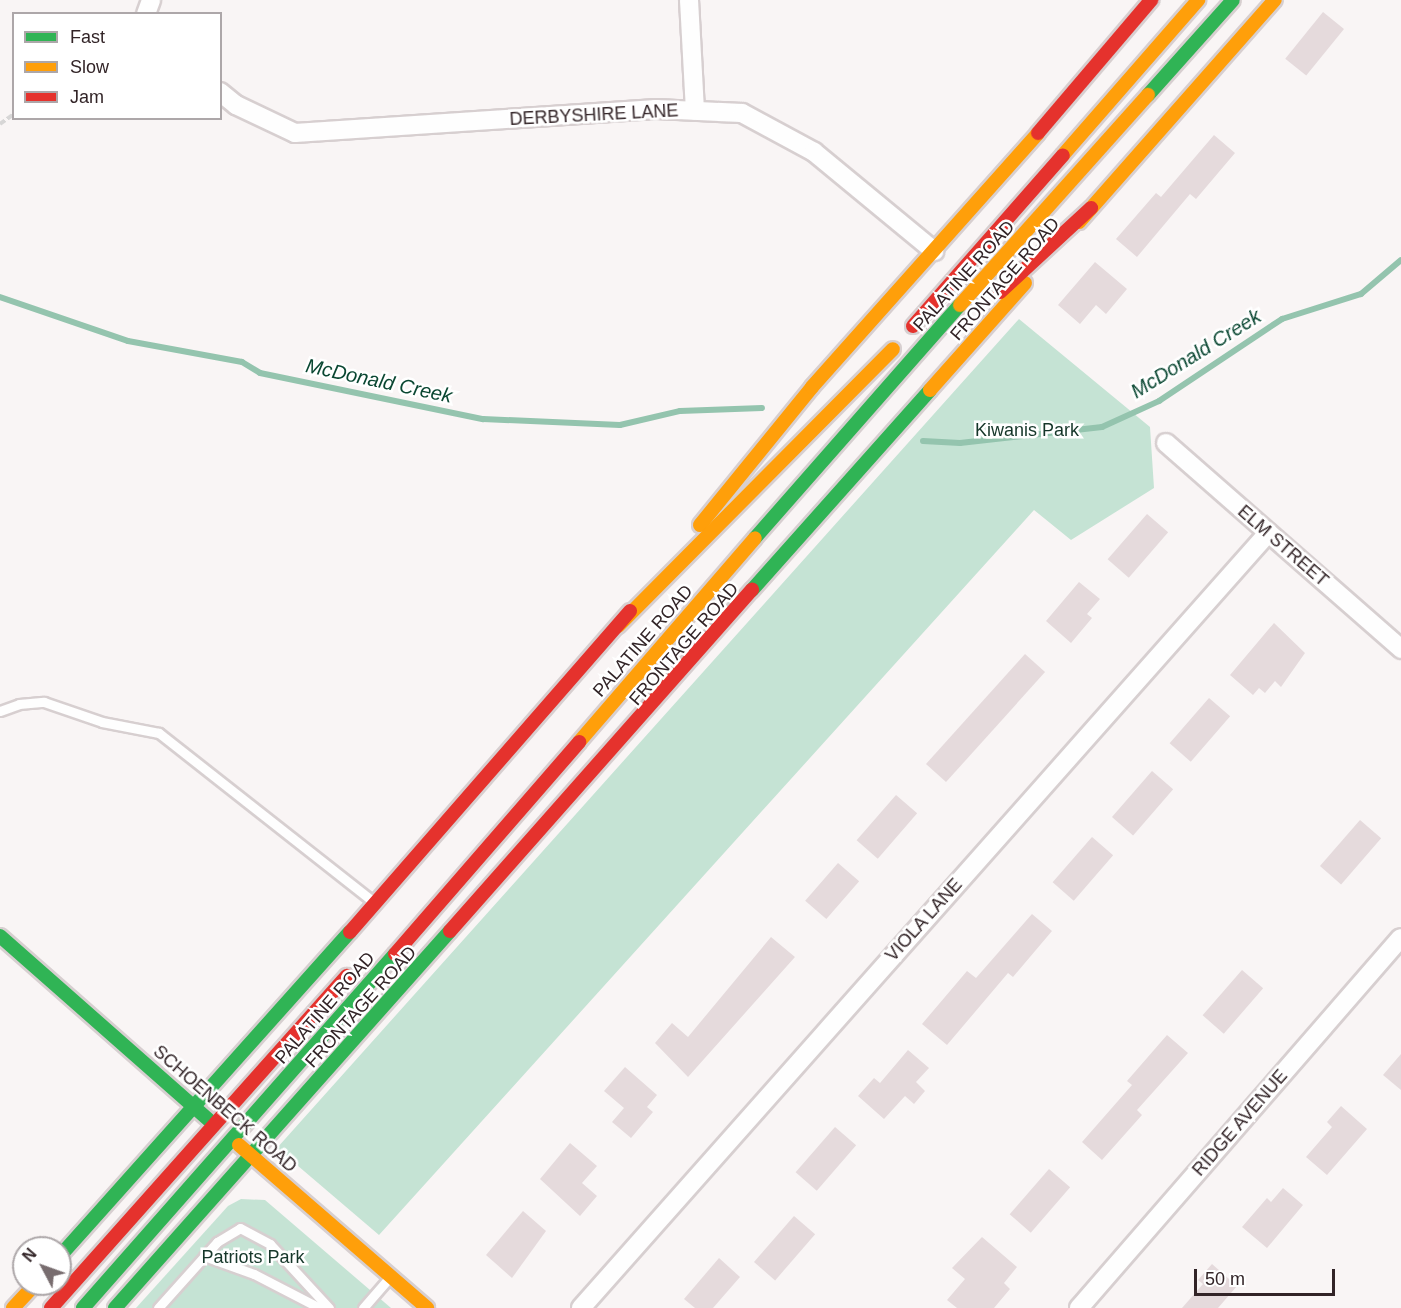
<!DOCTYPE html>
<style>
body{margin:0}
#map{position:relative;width:1401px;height:1308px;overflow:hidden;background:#f9f5f5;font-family:Arial,sans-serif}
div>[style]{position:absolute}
.green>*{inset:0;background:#c5e3d4}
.stream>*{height:6px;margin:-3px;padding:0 3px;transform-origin:3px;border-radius:3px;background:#94c4ae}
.building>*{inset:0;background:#e5dadc;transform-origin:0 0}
.path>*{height:4px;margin-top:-2px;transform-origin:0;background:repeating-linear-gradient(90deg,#d7d6d6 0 6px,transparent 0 9px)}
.roads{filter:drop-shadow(2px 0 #d7cfd0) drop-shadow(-2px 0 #d7cfd0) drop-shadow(0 2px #d7cfd0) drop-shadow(0 -2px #d7cfd0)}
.lane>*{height:9px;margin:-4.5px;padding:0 4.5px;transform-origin:4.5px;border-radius:4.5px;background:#fefefe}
.street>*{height:18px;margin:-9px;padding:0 9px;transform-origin:9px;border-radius:9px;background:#fefefe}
.fast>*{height:14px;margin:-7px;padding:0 7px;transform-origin:7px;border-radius:7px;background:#30b455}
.slow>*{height:14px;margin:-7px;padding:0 7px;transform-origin:7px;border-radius:7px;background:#ff9f0a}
.jam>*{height:14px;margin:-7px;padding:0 7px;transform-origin:7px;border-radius:7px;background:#e5322d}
span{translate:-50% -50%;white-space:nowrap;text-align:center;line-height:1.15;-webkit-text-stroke:5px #fff;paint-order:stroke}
.street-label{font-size:18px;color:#322427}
.park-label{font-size:18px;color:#153629}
.water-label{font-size:20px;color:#0a4732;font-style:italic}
.legend{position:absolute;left:12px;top:12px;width:210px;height:108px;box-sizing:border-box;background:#fff;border:2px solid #ada7a9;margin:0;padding:8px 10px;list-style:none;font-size:18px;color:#322427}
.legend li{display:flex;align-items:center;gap:12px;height:30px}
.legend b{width:30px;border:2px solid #ada7a9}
.north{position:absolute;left:12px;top:1236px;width:60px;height:60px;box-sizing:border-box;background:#fff;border:2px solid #ada7a9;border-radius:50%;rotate:311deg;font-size:16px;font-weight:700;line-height:24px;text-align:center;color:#322427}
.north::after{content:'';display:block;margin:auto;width:21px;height:27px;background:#786d6f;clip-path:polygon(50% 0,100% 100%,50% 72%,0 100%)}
.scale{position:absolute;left:1194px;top:1269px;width:141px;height:27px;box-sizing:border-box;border:3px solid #322427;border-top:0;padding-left:8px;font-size:18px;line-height:21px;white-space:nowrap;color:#322427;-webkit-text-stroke:4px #fff;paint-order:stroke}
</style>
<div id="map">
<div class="green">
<div style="clip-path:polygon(1019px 319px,1150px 427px,1154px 488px,1071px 540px,1034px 510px,379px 1235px,277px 1148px)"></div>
<div style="clip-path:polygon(241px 1199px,265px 1200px,391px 1308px,136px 1308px,228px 1206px)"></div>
</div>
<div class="stream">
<div style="left:0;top:297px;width:135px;rotate:19deg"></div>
<div style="left:128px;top:341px;width:116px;rotate:10.4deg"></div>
<div style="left:242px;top:362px;width:21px;rotate:31deg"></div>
<div style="left:260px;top:373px;width:228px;rotate:11.7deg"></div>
<div style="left:483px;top:419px;width:137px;rotate:2.5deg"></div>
<div style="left:620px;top:425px;width:62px;rotate:-13.1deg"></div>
<div style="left:680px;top:411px;width:82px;rotate:-2.1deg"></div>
<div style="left:923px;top:441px;width:37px;rotate:3deg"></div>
<div style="left:960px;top:443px;width:143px;rotate:-6.4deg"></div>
<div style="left:1102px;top:427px;width:63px;rotate:-24.5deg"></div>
<div style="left:1159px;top:401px;width:148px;rotate:-33.7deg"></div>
<div style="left:1282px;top:319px;width:83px;rotate:-17.6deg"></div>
<div style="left:1361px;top:294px;width:52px;rotate:-40.4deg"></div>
</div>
<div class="building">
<div style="left:1323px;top:12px;width:27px;height:60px;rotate:39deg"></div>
<div style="clip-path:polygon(1214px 135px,1235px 153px,1196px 199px,1190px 194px,1137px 257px,1116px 239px,1156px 193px,1161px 197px)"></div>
<div style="clip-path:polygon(1095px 262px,1127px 289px,1106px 314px,1096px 305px,1080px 324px,1058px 305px)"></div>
<div style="left:1147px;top:514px;width:28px;height:60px;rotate:41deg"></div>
<div style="clip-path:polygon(1079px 582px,1100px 599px,1087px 614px,1092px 618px,1071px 643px,1046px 621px)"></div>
<div style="clip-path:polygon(1274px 623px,1305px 653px,1281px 687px,1275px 681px,1265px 693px,1259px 688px,1253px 695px,1230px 675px)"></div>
<div style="left:1025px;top:654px;width:27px;height:148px;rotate:42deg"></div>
<div style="left:1209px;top:698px;width:28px;height:60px;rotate:41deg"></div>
<div style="left:1152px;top:771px;width:28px;height:61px;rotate:41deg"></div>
<div style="left:896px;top:795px;width:28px;height:60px;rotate:41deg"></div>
<div style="left:1360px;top:820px;width:28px;height:61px;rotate:41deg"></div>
<div style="left:1092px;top:837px;width:28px;height:60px;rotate:41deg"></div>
<div style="left:838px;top:863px;width:28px;height:50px;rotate:41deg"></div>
<div style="clip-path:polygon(1032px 914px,1052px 931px,1013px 977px,1008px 973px,947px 1045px,922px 1024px,967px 971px,976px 978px)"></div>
<div style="clip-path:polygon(771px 937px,795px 957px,688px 1077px,655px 1043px,672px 1023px,688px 1037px)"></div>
<div style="left:1242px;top:970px;width:28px;height:60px;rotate:41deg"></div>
<div style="clip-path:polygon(1167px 1035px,1188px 1053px,1137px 1110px,1142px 1115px,1102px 1160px,1082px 1142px,1132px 1085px,1127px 1081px)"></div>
<div style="clip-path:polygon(908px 1050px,929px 1068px,916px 1082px,925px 1091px,914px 1104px,905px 1096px,884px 1119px,858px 1096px,874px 1078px,880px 1083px)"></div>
<div style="clip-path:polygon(1401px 1054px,1401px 1090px,1383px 1075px)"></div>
<div style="clip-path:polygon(625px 1067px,657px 1095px,647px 1107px,653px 1112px,631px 1138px,612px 1122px,624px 1108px,604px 1091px)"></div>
<div style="clip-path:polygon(1341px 1106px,1367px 1129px,1327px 1175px,1306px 1157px,1332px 1127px,1327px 1122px)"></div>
<div style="left:835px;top:1127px;width:28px;height:60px;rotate:41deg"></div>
<div style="clip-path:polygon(570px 1143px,597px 1166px,582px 1183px,597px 1196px,580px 1216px,540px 1179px)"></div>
<div style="left:1049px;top:1169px;width:28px;height:60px;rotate:41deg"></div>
<div style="clip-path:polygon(1283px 1188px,1303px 1205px,1267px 1248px,1242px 1227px,1267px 1198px,1271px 1202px)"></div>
<div style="clip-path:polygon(523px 1211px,546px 1231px,512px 1278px,486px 1255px)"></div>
<div style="left:794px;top:1216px;width:28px;height:61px;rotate:41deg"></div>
<div style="clip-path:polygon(982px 1237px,1017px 1267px,1004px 1283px,1010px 1289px,994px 1308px,957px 1308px,947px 1300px,965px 1279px,952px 1268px)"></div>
<div style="clip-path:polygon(719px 1258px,740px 1277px,713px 1308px,695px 1308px,684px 1299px)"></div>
<div style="clip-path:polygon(1212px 1264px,1237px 1286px,1218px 1308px,1182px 1308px,1203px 1284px,1198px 1280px)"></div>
</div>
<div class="path">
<div style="left:0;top:124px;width:17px;rotate:-36deg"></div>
</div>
<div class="roads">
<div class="lane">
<div style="left:0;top:711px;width:20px;rotate:-20deg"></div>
<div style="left:19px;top:704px;width:25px;rotate:-5deg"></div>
<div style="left:44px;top:702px;width:61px;rotate:19deg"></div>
<div style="left:102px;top:722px;width:58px;rotate:10.9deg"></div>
<div style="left:159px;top:733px;width:273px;rotate:38.2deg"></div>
<div style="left:204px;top:1256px;width:53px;rotate:19.8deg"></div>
<div style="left:254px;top:1274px;width:74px;rotate:27.3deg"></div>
<div style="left:158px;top:1308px;width:89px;rotate:-48.2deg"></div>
<div style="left:217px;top:1242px;width:27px;rotate:-31deg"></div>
<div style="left:240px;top:1228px;width:34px;rotate:28deg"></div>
<div style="left:270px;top:1244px;width:87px;rotate:47.3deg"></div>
<div style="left:363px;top:1308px;width:40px;rotate:-49deg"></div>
</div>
<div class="street">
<div style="left:689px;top:0;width:111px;rotate:86.9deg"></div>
<div style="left:146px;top:14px;width:15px;rotate:-70deg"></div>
<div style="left:220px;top:92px;width:21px;rotate:39deg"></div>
<div style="left:236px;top:105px;width:65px;rotate:25.4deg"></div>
<div style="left:295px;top:133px;width:362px;rotate:-3.8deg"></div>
<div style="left:656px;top:109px;width:86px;rotate:2.7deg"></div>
<div style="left:742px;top:113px;width:82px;rotate:28.4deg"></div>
<div style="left:814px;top:152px;width:156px;rotate:39.5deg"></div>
<div style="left:1166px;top:443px;width:313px;rotate:41.2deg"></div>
<div style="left:581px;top:1308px;width:1036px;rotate:-48.44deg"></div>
<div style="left:1079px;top:1308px;width:490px;rotate:-49deg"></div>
</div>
<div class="fast">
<div style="left:1148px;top:95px;width:127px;rotate:-48.2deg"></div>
<div style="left:755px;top:538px;width:310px;rotate:-48.7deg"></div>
<div style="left:752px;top:590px;width:268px;rotate:-48.3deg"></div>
<div style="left:0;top:936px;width:278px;rotate:41.4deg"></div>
<div style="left:60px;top:1256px;width:435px;rotate:-48.2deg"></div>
<div style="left:83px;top:1308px;width:472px;rotate:-48.6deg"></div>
<div style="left:115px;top:1308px;width:504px;rotate:-48.38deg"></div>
</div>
<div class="slow">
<div style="left:1063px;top:155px;width:206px;rotate:-48.9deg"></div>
<div style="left:1079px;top:222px;width:296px;rotate:-48.6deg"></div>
<div style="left:960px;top:305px;width:282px;rotate:-48.2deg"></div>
<div style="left:930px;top:390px;width:143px;rotate:-48.4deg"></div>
<div style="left:700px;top:525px;width:178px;rotate:-50.9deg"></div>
<div style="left:812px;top:387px;width:340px;rotate:-48.3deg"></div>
<div style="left:618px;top:626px;width:390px;rotate:-45.2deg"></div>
<div style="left:579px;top:742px;width:269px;rotate:-49.2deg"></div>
<div style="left:239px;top:1145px;width:249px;rotate:40.9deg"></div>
<div style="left:13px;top:1308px;width:33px;rotate:-47deg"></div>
</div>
<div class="jam">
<div style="left:1038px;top:133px;width:175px;rotate:-49.6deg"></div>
<div style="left:1000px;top:292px;width:124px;rotate:-42.7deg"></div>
<div style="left:913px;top:326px;width:227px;rotate:-48.7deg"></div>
<div style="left:450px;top:931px;width:456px;rotate:-48.5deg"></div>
<div style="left:350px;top:932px;width:426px;rotate:-48.9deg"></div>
<div style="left:395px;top:954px;width:281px;rotate:-49deg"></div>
<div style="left:51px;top:1308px;width:445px;rotate:-48.3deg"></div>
</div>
</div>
<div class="street-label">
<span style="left:594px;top:115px;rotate:-3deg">DERBYSHIRE LANE</span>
<span style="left:964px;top:276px;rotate:-48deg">PALATINE ROAD</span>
<span style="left:1005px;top:279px;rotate:-49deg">FRONTAGE ROAD</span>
<span style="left:1283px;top:546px;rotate:41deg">ELM STREET</span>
<span style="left:643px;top:641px;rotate:-49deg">PALATINE ROAD</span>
<span style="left:684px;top:644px;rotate:-49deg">FRONTAGE ROAD</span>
<span style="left:924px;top:920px;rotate:-48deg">VIOLA LANE</span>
<span style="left:361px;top:1007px;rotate:-48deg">FRONTAGE ROAD</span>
<span style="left:325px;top:1008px;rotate:-49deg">PALATINE ROAD</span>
<span style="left:225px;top:1109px;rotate:41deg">SCHOENBECK ROAD</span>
<span style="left:1240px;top:1123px;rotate:-49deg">RIDGE AVENUE</span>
</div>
<div class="park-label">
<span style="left:1027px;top:430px">Kiwanis Park</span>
<span style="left:253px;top:1257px">Patriots Park</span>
</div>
<div class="water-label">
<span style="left:1196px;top:354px;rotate:-32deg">McDonald Creek</span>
<span style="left:379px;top:381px;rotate:12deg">McDonald Creek</span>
</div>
<ul class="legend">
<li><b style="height:8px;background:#30b455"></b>Fast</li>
<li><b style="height:8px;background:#ff9f0a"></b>Slow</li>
<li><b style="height:8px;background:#e5322d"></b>Jam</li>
</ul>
<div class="north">N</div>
<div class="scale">50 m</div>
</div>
